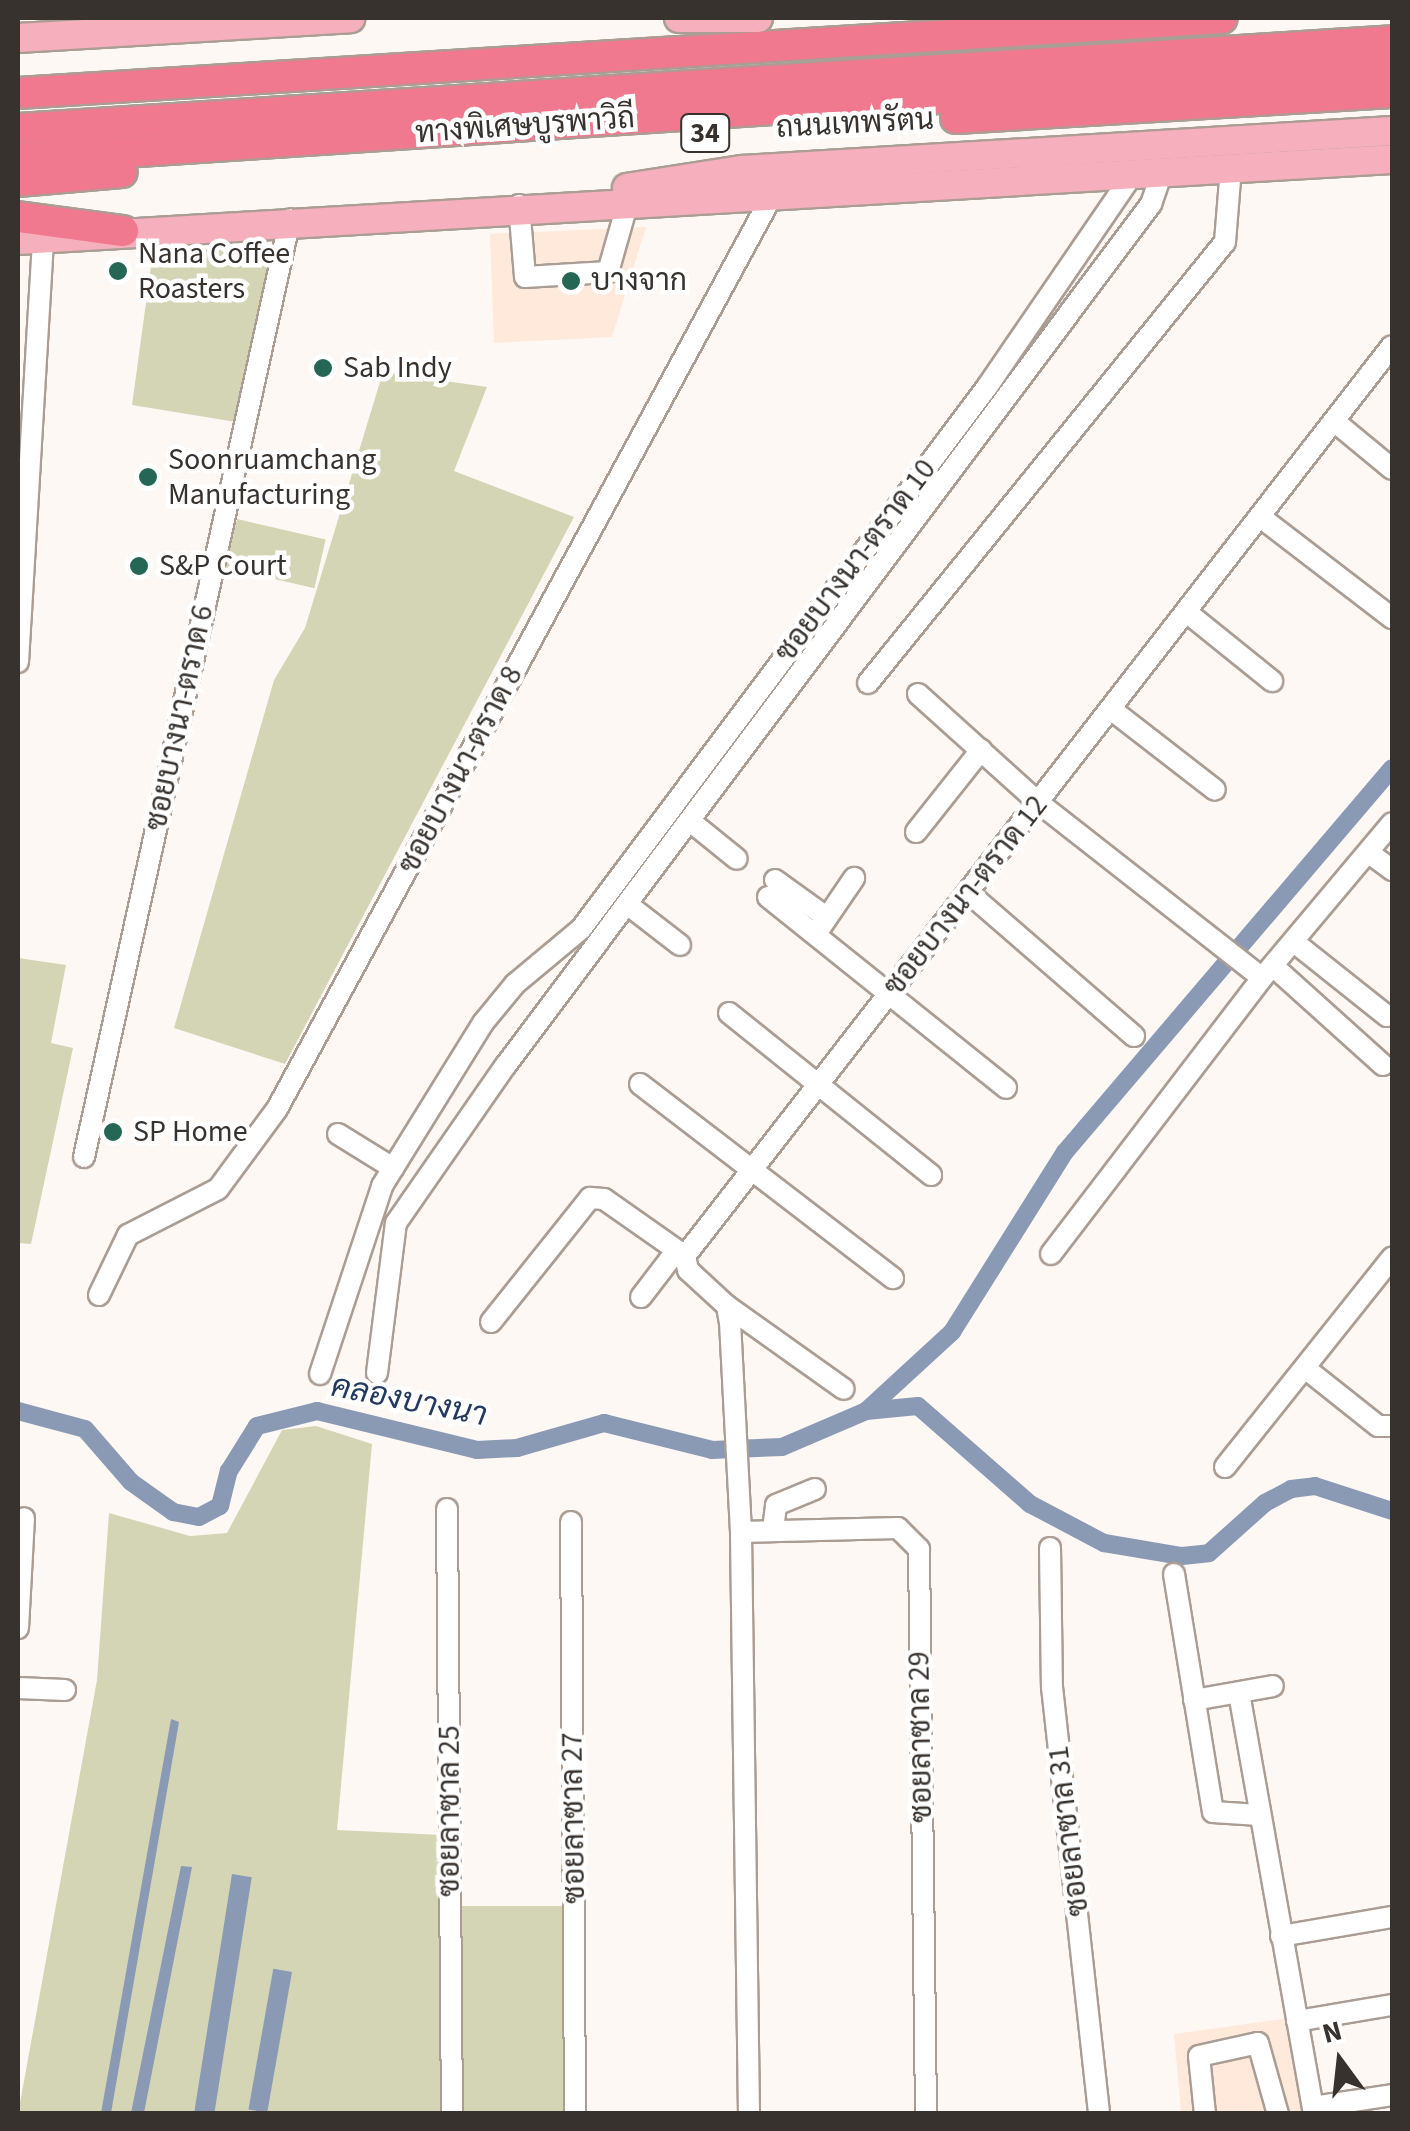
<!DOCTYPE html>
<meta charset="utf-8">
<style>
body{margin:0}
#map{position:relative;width:1410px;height:2131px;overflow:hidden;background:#fef8f4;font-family:"Source Sans 3",Sarabun,sans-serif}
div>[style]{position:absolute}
.built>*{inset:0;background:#fee9db}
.green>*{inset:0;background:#d3d5b5;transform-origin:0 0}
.water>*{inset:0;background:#8a9ab5;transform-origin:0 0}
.canal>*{height:18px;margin:-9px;padding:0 9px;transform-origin:9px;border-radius:9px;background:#8a9ab5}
.roads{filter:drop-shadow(2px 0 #aa9d94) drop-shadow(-2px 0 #aa9d94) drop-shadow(0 2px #aa9d94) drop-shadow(0 -2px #aa9d94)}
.minor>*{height:20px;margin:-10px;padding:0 10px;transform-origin:10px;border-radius:10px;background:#fff}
.major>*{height:28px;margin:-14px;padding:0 14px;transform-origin:14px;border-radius:14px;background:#f6afbc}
.highway>*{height:30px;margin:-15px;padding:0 15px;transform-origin:15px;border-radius:15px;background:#f0798f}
.dots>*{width:28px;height:28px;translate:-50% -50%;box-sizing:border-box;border:5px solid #fff;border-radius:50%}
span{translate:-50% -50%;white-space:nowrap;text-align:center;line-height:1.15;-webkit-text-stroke:9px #fff;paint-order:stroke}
.shield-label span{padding:2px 8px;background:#fff;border:2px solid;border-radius:8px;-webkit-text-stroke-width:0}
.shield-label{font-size:28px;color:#37322e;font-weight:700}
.street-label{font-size:30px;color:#37322e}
.poi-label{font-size:30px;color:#37322e}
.left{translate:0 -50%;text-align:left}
.water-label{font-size:32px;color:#243961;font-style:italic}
.frame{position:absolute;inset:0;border:20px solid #37322e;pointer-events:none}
.north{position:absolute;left:1290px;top:2011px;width:100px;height:100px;-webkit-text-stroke:8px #fff;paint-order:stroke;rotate:345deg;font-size:28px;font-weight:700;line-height:40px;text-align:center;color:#37322e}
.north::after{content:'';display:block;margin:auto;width:35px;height:45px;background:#37322e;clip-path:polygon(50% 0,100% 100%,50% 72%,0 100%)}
</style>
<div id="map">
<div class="built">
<div style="clip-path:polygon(646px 227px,612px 337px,494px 343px,490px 234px)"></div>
<div style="clip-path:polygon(1290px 2018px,1305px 2113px,1181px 2113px,1174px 2034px)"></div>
</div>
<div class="green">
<div style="clip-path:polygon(274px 246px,236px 422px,132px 405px,153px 252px)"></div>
<div style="clip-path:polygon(383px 372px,487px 387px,454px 471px,574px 517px,285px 1064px,174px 1028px,274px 680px,305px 628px)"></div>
<div style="left:237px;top:519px;width:91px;height:50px;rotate:13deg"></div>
<div style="clip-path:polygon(18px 958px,66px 965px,51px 1043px,73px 1048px,31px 1244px,18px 1243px)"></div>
<div style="clip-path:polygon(316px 1426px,372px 1444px,337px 1830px,442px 1835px,444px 2113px,18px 2114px,97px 1680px,109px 1513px,190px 1536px,227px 1533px,282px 1430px)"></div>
<div style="left:564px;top:1906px;width:207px;height:106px;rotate:90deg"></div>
</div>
<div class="water">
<div style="clip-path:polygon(171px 1719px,179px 1722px,111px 2113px,101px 2113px)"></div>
<div style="clip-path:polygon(181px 1866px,192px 1867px,144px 2113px,131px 2113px)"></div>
<div style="left:232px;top:1874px;width:20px;height:241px;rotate:9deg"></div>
<div style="left:292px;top:1972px;width:143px;height:19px;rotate:100deg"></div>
</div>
<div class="canal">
<div style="left:18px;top:1411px;width:69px;rotate:15deg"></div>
<div style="left:85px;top:1429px;width:70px;rotate:49deg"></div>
<div style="left:131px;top:1482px;width:52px;rotate:35.5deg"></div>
<div style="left:173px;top:1512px;width:26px;rotate:11deg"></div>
<div style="left:199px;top:1517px;width:24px;rotate:-28deg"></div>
<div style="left:220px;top:1506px;width:36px;rotate:-76deg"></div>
<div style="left:229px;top:1471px;width:53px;rotate:-58.1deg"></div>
<div style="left:257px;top:1426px;width:62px;rotate:-14deg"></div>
<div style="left:317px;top:1411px;width:165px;rotate:13.7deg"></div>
<div style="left:477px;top:1450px;width:40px;rotate:-2.9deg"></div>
<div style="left:517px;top:1448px;width:91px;rotate:-16deg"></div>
<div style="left:604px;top:1423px;width:111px;rotate:14deg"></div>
<div style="left:712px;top:1450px;width:70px;rotate:-2.5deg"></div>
<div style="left:782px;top:1447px;width:91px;rotate:-23.2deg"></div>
<div style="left:866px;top:1411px;width:52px;rotate:-5.5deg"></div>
<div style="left:918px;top:1406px;width:149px;rotate:41.2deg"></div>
<div style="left:1030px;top:1504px;width:84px;rotate:27.8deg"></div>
<div style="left:1104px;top:1543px;width:79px;rotate:9.5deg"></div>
<div style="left:1182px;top:1556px;width:27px;rotate:-6deg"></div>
<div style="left:1209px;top:1553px;width:75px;rotate:-41.8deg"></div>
<div style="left:1265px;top:1503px;width:30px;rotate:-28deg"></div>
<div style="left:1291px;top:1489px;width:24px;rotate:-7deg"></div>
<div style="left:1315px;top:1486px;width:81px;rotate:18deg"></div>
<div style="left:866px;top:1411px;width:117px;rotate:-42.6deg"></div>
<div style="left:952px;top:1332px;width:213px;rotate:-57.9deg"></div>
<div style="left:1065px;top:1152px;width:504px;rotate:-49.58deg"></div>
</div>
<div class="roads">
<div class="minor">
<div style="left:519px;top:205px;width:72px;rotate:85.2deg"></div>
<div style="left:525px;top:277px;width:83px;rotate:-3.4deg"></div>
<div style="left:608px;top:272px;width:73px;rotate:-74.1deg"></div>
<div style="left:1334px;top:421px;width:75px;rotate:39.6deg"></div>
<div style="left:1263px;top:519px;width:163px;rotate:37.5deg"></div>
<div style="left:1189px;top:614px;width:107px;rotate:38.9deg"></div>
<div style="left:18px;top:662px;width:425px;rotate:-86.6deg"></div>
<div style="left:868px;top:683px;width:567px;rotate:-51.01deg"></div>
<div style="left:1225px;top:242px;width:74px;rotate:-85.4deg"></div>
<div style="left:918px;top:694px;width:163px;rotate:42deg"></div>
<div style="left:1039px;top:803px;width:283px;rotate:38.1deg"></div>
<div style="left:1112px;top:710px;width:130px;rotate:37.8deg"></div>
<div style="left:690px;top:821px;width:60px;rotate:39deg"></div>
<div style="left:916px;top:832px;width:105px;rotate:-51.6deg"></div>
<div style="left:1369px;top:853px;width:29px;rotate:36deg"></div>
<div style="left:775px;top:880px;width:62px;rotate:35.8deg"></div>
<div style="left:970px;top:894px;width:217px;rotate:40.9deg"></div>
<div style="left:768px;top:897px;width:305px;rotate:38.7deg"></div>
<div style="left:627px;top:904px;width:67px;rotate:37.7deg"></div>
<div style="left:816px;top:934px;width:68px;rotate:-55.8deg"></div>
<div style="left:1294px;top:942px;width:119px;rotate:38.5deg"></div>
<div style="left:1273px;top:966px;width:148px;rotate:42deg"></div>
<div style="left:729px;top:1013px;width:259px;rotate:38.7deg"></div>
<div style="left:640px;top:1084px;width:319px;rotate:37.5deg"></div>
<div style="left:338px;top:1134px;width:65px;rotate:31.7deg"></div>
<div style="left:84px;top:1157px;width:960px;rotate:-77.61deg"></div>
<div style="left:1051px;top:1254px;width:347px;rotate:-52.6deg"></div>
<div style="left:1262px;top:978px;width:202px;rotate:-50deg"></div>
<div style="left:99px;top:1295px;width:67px;rotate:-64.2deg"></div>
<div style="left:128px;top:1235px;width:101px;rotate:-27.1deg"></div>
<div style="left:218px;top:1189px;width:99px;rotate:-53.6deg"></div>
<div style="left:277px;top:1109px;width:1041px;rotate:-61.54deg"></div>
<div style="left:641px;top:1297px;width:59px;rotate:-52.5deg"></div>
<div style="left:727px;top:1306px;width:143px;rotate:35.4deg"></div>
<div style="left:491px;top:1322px;width:159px;rotate:-51.4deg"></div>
<div style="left:590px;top:1198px;width:14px;rotate:4deg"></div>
<div style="left:604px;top:1199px;width:99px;rotate:35.1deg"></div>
<div style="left:1305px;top:1368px;width:93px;rotate:38.5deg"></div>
<div style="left:1378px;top:1426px;width:14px"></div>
<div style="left:377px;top:1373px;width:151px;rotate:-82.8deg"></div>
<div style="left:396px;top:1223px;width:193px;rotate:-55.2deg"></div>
<div style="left:506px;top:1065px;width:1076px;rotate:-53.16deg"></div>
<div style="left:1151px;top:204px;width:34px;rotate:-71deg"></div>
<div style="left:320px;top:1374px;width:198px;rotate:-71.7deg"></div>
<div style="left:382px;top:1186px;width:192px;rotate:-58.2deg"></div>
<div style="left:483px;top:1023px;width:50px;rotate:-50.6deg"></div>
<div style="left:515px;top:984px;width:86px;rotate:-39.8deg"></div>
<div style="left:581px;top:929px;width:677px;rotate:-53.16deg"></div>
<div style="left:987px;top:387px;width:258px;rotate:-55.6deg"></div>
<div style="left:1225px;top:1467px;width:268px;rotate:-51.4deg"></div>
<div style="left:447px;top:1509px;width:605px;rotate:89.53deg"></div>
<div style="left:571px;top:1522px;width:592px;rotate:89.61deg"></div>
<div style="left:773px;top:1530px;width:25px;rotate:-83deg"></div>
<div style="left:776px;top:1505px;width:42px;rotate:-22.3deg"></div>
<div style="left:741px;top:1532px;width:157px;rotate:-1.5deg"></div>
<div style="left:898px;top:1528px;width:30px;rotate:45deg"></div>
<div style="left:919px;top:1549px;width:565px;rotate:89.29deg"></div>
<div style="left:1050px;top:1548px;width:139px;rotate:89.2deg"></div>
<div style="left:1052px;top:1687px;width:430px;rotate:83.7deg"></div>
<div style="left:1174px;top:1574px;width:241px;rotate:80.7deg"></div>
<div style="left:1213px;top:1812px;width:46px;rotate:3.7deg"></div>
<div style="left:18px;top:1628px;width:110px;rotate:-86.9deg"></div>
<div style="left:18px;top:1688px;width:47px;rotate:2.4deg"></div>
<div style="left:1239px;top:1693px;width:428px;rotate:79.9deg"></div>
<div style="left:1194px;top:1700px;width:80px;rotate:-10deg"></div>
<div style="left:1281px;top:1936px;width:113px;rotate:-9.7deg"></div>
<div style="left:1297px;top:2021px;width:96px;rotate:-9.6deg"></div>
<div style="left:1313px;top:2107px;width:80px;rotate:-8.6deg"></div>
<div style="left:749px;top:2114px;width:582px;rotate:-90.79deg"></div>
<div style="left:741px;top:1532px;width:209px;rotate:-93deg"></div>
<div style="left:730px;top:1323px;width:17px;rotate:-100deg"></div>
<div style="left:727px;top:1306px;width:53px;rotate:-137.3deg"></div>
<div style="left:688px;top:1270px;width:14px;rotate:-102deg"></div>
<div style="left:685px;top:1256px;width:1152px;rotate:-52.16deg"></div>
<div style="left:1205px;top:2114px;width:58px;rotate:-95.9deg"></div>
<div style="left:1199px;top:2056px;width:60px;rotate:-12.4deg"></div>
<div style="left:1258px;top:2043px;width:74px;rotate:74.3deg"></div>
</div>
<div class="major">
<div style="left:679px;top:18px;width:79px"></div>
<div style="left:18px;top:38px;width:333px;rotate:-3.4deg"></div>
<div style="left:627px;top:188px;width:116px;rotate:-8.9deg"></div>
<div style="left:742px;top:170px;width:651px;rotate:-3.43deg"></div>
<div style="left:18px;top:240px;width:1376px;rotate:-3.37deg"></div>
</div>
<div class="highway">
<div style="left:18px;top:93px;width:1206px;rotate:-3.56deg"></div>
<div style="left:956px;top:118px;width:437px;rotate:-3.4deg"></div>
<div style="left:18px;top:129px;width:1377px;rotate:-3.66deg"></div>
<div style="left:18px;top:159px;width:1377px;rotate:-3.79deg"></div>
<div style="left:18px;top:181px;width:104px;rotate:-4.9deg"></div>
<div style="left:18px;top:217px;width:106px;rotate:7.6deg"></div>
</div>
</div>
<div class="dots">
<div style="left:118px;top:271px;background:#256655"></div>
<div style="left:571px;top:281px;background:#256655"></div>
<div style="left:323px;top:368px;background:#256655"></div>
<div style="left:148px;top:477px;background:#256655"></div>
<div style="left:139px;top:566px;background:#256655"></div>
<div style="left:113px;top:1132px;background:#256655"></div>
</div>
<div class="shield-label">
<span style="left:705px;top:133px">34</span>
</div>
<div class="street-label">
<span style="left:855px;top:124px;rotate:-3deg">ถนนเทพรัตน</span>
<span style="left:525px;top:126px;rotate:-4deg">ทางพิเศษบูรพาวิถี</span>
<span style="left:856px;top:561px;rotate:-53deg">ซอยบางนา-ตราด 10</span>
<span style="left:180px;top:718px;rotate:-78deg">ซอยบางนา-ตราด 6</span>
<span style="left:461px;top:770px;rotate:-62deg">ซอยบางนา-ตราด 8</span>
<span style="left:966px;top:896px;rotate:-52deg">ซอยบางนา-ตราด 12</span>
<span style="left:921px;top:1737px;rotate:-91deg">ซอยลาซาล 29</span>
<span style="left:450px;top:1811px;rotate:-90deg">ซอยลาซาล 25</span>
<span style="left:574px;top:1818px;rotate:-91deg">ซอยลาซาล 27</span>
<span style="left:1069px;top:1831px;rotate:-97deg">ซอยลาซาล 31</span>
</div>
<div class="poi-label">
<span class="left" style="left:138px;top:271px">Nana Coffee<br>Roasters</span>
<span class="left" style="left:591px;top:281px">บางจาก</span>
<span class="left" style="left:343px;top:368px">Sab Indy</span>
<span class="left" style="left:168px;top:477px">Soonruamchang<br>Manufacturing</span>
<span class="left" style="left:159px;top:566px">S&amp;P Court</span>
<span class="left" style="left:133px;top:1132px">SP Home</span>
</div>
<div class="water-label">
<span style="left:409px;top:1401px;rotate:11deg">คลองบางนา</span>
</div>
<div class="frame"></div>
<div class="north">N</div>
</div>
